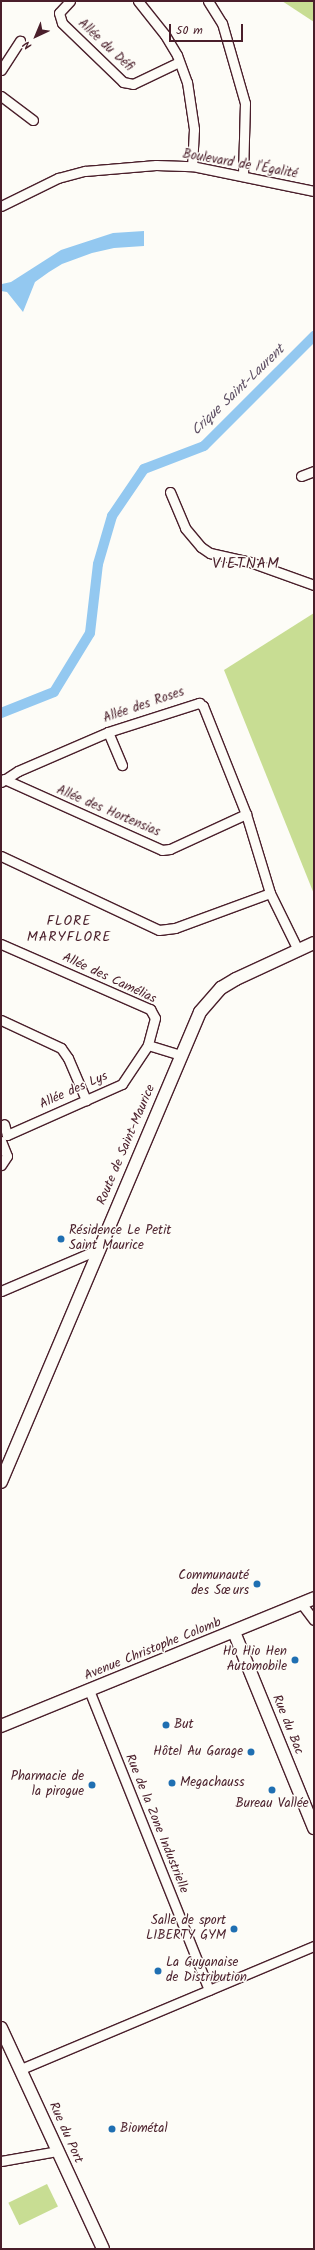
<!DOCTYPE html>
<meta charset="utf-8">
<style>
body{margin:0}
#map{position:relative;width:315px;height:2250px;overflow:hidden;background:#fdfcf7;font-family:Kalam,sans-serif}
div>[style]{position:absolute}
.green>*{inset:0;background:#c8dd93;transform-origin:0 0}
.water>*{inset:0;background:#93c8f0}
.canal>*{height:10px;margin:-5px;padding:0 5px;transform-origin:5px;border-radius:5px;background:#93c8f0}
.roads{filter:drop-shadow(1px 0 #4a1f2b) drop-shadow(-1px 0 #4a1f2b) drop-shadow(0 1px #4a1f2b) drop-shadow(0 -1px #4a1f2b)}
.street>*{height:9px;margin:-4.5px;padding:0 4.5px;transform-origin:4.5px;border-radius:4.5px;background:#fdfcf7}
.secondary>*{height:12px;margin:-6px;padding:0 6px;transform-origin:6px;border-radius:6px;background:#fdfcf7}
.dots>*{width:11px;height:11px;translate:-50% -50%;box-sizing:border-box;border:2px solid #fdfcf7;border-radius:50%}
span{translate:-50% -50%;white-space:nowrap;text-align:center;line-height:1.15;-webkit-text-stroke:3px #fdfcf7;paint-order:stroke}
.street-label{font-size:13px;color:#4a1f2b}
.poi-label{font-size:13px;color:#4a1f2b}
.left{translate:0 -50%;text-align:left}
.right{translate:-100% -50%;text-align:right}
.water-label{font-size:14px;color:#605266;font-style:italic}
.neighbourhood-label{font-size:14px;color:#4a1f2b;letter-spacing:1px}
.quarter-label{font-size:15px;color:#4a1f2b;letter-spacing:1px}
.frame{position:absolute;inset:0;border:2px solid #4a1f2b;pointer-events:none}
.north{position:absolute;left:16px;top:16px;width:40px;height:40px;-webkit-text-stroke:3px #fdfcf7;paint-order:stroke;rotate:224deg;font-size:11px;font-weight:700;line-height:16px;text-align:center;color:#4a1f2b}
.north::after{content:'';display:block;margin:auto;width:14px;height:18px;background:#4a1f2b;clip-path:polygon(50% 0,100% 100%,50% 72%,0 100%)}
.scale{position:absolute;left:169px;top:24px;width:74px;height:18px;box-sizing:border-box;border:2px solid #4a1f2b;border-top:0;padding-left:5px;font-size:12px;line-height:14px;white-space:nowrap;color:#4a1f2b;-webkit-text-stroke:3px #fdfcf7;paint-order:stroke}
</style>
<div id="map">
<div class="green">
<div style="clip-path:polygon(282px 1px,314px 1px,314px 22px)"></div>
<div style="clip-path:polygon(314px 613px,314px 894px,224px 670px)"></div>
<div style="left:47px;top:2184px;width:25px;height:43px;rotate:64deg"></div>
</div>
<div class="water">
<div style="clip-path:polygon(144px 231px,144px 246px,114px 248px,92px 253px,62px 264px,49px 272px,35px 282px,23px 312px,7px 292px,1px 291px,2px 284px,11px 282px,61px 250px,113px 233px)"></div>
</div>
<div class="canal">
<div style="left:1px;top:713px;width:57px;rotate:-21.6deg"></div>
<div style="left:54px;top:692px;width:69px;rotate:-58.6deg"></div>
<div style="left:90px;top:633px;width:69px;rotate:-83.4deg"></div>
<div style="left:98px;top:564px;width:50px;rotate:-73.7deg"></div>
<div style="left:112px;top:516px;width:57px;rotate:-55.8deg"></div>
<div style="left:144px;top:469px;width:64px;rotate:-21deg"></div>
<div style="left:204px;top:446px;width:156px;rotate:-45deg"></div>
</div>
<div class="roads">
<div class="street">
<div style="left:70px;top:1px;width:16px;rotate:133deg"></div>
<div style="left:59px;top:13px;width:10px;rotate:73deg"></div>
<div style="left:62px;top:23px;width:85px;rotate:44deg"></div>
<div style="left:123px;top:82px;width:10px;rotate:11deg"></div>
<div style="left:133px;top:84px;width:51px;rotate:-25.6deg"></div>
<div style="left:138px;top:1px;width:43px;rotate:51.5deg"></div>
<div style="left:165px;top:35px;width:23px;rotate:59deg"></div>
<div style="left:177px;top:55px;width:29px;rotate:70deg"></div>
<div style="left:187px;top:82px;width:48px;rotate:81.5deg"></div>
<div style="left:194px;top:129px;width:37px;rotate:93deg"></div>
<div style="left:208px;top:1px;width:26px;rotate:58deg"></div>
<div style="left:222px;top:23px;width:83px;rotate:74deg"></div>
<div style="left:245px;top:103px;width:73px;rotate:91.6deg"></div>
<div style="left:1px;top:70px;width:35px;rotate:-57deg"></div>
<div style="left:1px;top:96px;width:40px;rotate:37deg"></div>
<div style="left:1px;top:206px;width:64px;rotate:-26.2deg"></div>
<div style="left:58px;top:178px;width:28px;rotate:-15deg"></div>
<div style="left:85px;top:171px;width:71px;rotate:-4.8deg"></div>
<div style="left:156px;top:165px;width:36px;rotate:2deg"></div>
<div style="left:192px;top:166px;width:125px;rotate:11.6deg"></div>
<div style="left:301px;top:476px;width:14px;rotate:-21deg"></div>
<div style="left:170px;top:492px;width:39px;rotate:67deg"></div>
<div style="left:185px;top:528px;width:25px;rotate:50deg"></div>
<div style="left:201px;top:547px;width:11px;rotate:34deg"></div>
<div style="left:210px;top:553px;width:41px;rotate:12.7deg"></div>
<div style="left:250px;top:562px;width:68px;rotate:19.8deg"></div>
<div style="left:108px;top:732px;width:36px;rotate:67deg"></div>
<div style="left:4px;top:779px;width:173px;rotate:24.2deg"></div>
<div style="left:162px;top:850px;width:8px;rotate:-7deg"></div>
<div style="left:170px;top:849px;width:84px;rotate:-24.7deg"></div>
<div style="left:1px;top:782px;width:20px;rotate:-33deg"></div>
<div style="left:18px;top:771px;width:98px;rotate:-23.4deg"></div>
<div style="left:108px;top:732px;width:96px;rotate:-17.7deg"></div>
<div style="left:199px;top:703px;width:5px;rotate:37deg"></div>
<div style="left:203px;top:706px;width:116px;rotate:68.3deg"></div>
<div style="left:246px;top:814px;width:83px;rotate:73.1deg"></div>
<div style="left:270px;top:893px;width:64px;rotate:63.8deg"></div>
<div style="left:1px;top:856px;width:174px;rotate:25.1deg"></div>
<div style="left:159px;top:930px;width:16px;rotate:-7deg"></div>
<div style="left:175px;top:928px;width:101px;rotate:-20.2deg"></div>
<div style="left:1px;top:944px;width:163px;rotate:23.6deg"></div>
<div style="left:150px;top:1009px;width:10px;rotate:61deg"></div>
<div style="left:155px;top:1018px;width:28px;rotate:105deg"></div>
<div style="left:148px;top:1045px;width:47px;rotate:123.7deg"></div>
<div style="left:122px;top:1084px;width:126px;rotate:156.1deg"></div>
<div style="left:7px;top:1135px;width:11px;rotate:-105deg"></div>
<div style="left:1px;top:1020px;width:66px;rotate:25deg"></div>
<div style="left:61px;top:1048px;width:12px;rotate:55deg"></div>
<div style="left:68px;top:1058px;width:46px;rotate:66.8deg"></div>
<div style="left:148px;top:1045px;width:34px;rotate:17deg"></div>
<div style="left:1px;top:1141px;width:16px;rotate:68deg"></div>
<div style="left:7px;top:1156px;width:11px;rotate:124deg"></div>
<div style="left:1px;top:1291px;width:104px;rotate:-23.1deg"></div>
<div style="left:301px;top:1603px;width:21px;rotate:53deg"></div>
<div style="left:89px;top:1690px;width:323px;rotate:68.2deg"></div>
<div style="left:21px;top:2069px;width:318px;rotate:-22.8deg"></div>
<div style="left:1px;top:2161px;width:58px;rotate:-10deg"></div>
</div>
<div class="secondary">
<div style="left:1px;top:1482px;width:510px;rotate:-67.05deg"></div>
<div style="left:200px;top:1012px;width:32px;rotate:-49deg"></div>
<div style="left:221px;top:988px;width:17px;rotate:-31deg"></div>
<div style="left:236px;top:979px;width:86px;rotate:-24.8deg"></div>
<div style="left:234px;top:1632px;width:212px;rotate:67.8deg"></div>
<div style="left:1px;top:1726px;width:338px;rotate:-22.2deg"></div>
<div style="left:1px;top:2028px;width:243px;rotate:65.2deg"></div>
</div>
</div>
<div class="dots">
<div style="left:61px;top:1239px;background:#1f6fb2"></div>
<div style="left:257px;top:1584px;background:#1f6fb2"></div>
<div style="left:295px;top:1660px;background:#1f6fb2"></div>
<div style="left:166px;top:1725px;background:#1f6fb2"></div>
<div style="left:251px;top:1752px;background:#1f6fb2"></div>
<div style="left:172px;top:1783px;background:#1f6fb2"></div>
<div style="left:92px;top:1785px;background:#1f6fb2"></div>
<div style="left:272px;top:1790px;background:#1f6fb2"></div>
<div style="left:234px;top:1929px;background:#1f6fb2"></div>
<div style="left:158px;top:1971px;background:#1f6fb2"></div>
<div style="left:112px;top:2129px;background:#1f6fb2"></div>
</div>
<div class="street-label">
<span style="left:105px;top:46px;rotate:43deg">Allée du Défi</span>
<span style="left:240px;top:165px;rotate:10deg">Boulevard de l'Égalité</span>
<span style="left:144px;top:706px;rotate:-19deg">Allée des Roses</span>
<span style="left:108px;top:812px;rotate:23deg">Allée des Hortensias</span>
<span style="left:109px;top:979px;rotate:25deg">Allée des Camélias</span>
<span style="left:74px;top:1091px;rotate:-24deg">Allée des Lys</span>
<span style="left:127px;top:1145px;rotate:-67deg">Route de Saint-Maurice</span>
<span style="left:153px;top:1650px;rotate:-22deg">Avenue Christophe Colomb</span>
<span style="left:287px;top:1725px;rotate:68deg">Rue du Bac</span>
<span style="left:156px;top:1824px;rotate:68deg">Rue de la Zone Industrielle</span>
<span style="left:65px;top:2133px;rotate:66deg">Rue du Port</span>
</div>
<div class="poi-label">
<span class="left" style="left:69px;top:1239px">Résidence Le Petit<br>Saint Maurice</span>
<span class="right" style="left:249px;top:1584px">Communauté<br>des Sœurs</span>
<span class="right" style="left:287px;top:1660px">Ho Hio Hen<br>Automobile</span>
<span class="left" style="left:174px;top:1725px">But</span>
<span class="right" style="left:243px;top:1752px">Hôtel Au Garage</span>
<span class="right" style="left:84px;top:1785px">Pharmacie de<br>la pirogue</span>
<span class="left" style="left:180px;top:1783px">Megachauss</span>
<span style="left:272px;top:1804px">Bureau Vallée</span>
<span class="right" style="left:226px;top:1929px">Salle de sport<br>LIBERTY GYM</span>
<span class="left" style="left:166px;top:1971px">La Guyanaise<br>de Distribution</span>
<span class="left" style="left:120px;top:2129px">Biométal</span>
</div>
<div class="water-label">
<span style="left:238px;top:390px;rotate:-44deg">Crique Saint-Laurent</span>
</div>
<div class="neighbourhood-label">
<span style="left:69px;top:929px">FLORE<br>MARYFLORE</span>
</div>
<div class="quarter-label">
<span style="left:246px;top:565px">VIETNAM</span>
</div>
<div class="frame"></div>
<div class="north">N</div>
<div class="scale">50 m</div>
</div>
